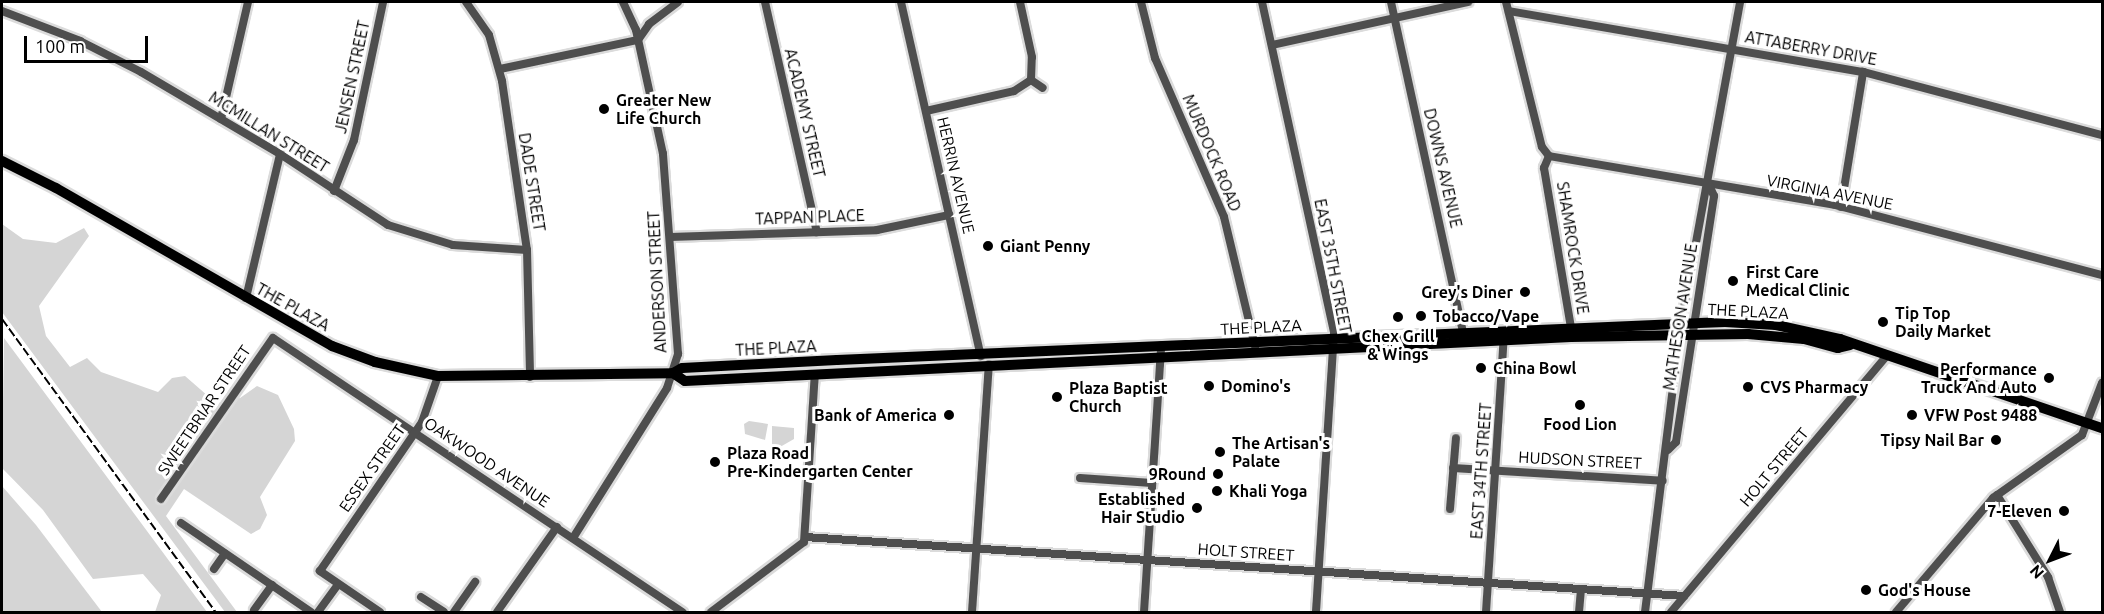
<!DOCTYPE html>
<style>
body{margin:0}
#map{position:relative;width:2104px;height:614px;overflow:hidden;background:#fff;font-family:Ubuntu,sans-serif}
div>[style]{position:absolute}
.green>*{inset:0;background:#d5d5d5}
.roads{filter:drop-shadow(2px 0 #dbdbdb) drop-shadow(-2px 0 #dbdbdb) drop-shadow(0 2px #dbdbdb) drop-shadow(0 -2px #dbdbdb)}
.minor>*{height:8px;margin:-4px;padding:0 4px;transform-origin:4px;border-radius:4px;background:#4e4e4e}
.major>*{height:10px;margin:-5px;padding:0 5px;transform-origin:5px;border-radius:5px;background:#000}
.rail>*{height:2px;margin-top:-1px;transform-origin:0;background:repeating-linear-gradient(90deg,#000 0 9px,transparent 0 12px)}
.dots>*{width:16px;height:16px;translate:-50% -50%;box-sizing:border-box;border:3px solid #fff;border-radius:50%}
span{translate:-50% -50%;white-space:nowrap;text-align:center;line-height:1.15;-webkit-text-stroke:6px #fff;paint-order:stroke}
.street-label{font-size:16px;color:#000}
.poi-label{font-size:16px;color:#000;font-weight:700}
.left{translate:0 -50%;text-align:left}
.right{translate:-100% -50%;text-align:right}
.frame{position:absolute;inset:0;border:3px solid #000;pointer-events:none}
.north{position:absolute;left:2020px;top:530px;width:60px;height:60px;-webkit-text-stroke:4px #fff;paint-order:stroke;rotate:228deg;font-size:16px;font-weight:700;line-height:24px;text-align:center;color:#000}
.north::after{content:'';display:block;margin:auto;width:21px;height:27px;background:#000;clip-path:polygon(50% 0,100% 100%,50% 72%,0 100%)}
.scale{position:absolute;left:24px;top:36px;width:124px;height:27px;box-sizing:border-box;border:3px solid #000;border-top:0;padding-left:8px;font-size:18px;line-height:21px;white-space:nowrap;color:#000;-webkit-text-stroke:4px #fff;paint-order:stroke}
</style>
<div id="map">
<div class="green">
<div style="clip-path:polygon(2px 224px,23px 239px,56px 243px,84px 228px,89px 236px,39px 306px,46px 336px,70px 367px,87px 358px,101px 372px,158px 392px,172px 378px,185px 376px,216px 403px,240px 398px,257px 386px,278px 395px,294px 429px,295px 441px,260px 497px,267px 515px,260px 529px,251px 534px,184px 489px,166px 516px,237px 612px,225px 612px,2px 312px)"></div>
<div style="clip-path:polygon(4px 338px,207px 612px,155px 612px,161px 595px,143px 574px,93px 579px,43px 510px,2px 468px)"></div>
<div style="clip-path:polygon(749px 421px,768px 424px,765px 440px,745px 434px,744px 424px)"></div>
<div style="clip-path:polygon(772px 426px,794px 428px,794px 439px,780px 447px,772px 444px)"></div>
<div style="clip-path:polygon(2px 486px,36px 525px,102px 612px,2px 612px)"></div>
</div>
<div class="roads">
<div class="minor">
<div style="left:466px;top:2px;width:40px;rotate:55.1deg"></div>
<div style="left:489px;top:35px;width:48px;rotate:74.2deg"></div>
<div style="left:502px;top:81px;width:171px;rotate:81.6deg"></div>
<div style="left:527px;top:250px;width:127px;rotate:88.6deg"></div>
<div style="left:765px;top:2px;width:236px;rotate:77.3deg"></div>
<div style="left:901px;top:2px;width:363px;rotate:77.3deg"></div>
<div style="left:1141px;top:2px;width:58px;rotate:76deg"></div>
<div style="left:1155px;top:58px;width:173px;rotate:66.5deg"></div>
<div style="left:1224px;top:217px;width:133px;rotate:76.5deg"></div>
<div style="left:1262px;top:2px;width:339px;rotate:77.7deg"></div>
<div style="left:1334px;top:333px;width:280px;rotate:93.7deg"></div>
<div style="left:1391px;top:2px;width:344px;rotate:77.7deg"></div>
<div style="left:1506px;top:2px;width:149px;rotate:76.1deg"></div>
<div style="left:1542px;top:147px;width:11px;rotate:52deg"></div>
<div style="left:1549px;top:156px;width:13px;rotate:113deg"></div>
<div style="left:1544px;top:168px;width:162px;rotate:80.4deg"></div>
<div style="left:2px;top:11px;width:84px;rotate:21deg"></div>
<div style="left:80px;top:41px;width:68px;rotate:26.9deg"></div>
<div style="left:141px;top:72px;width:161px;rotate:30.5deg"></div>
<div style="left:280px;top:154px;width:129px;rotate:33.3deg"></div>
<div style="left:388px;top:225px;width:68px;rotate:17.1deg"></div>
<div style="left:453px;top:245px;width:74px;rotate:3.9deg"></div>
<div style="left:1509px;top:11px;width:359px;rotate:9.8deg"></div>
<div style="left:1863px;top:72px;width:247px;rotate:14.8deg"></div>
<div style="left:1272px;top:45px;width:201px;rotate:-12.4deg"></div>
<div style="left:500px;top:69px;width:141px;rotate:-11.9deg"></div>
<div style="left:638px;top:40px;width:19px;rotate:-55deg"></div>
<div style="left:649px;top:24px;width:36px;rotate:-37deg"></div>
<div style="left:1031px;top:80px;width:14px;rotate:34deg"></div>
<div style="left:926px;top:111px;width:90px;rotate:-12.8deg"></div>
<div style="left:1014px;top:91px;width:20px;rotate:-33deg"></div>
<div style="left:1031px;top:80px;width:23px;rotate:-88deg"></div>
<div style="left:1032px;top:57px;width:56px;rotate:-102.3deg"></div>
<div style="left:221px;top:119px;width:120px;rotate:-77deg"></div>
<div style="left:1549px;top:156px;width:290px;rotate:9.7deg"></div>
<div style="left:1835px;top:205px;width:276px;rotate:14.7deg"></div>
<div style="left:334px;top:191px;width:55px;rotate:-68.6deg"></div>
<div style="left:354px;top:140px;width:141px;rotate:-78.1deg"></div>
<div style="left:1841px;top:207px;width:137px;rotate:-80.7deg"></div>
<div style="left:670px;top:237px;width:207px;rotate:-1.9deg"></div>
<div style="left:877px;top:230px;width:74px;rotate:-11.8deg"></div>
<div style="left:246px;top:298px;width:148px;rotate:-76.7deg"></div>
<div style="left:1668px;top:450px;width:11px;rotate:-45deg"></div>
<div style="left:1676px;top:442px;width:249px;rotate:-81.2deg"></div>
<div style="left:1714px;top:196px;width:12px;rotate:-114deg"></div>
<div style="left:1453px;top:468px;width:210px;rotate:3.5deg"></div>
<div style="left:1080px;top:478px;width:72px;rotate:4deg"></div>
<div style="left:1997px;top:495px;width:97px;rotate:58.1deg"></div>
<div style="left:2048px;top:577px;width:37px;rotate:71deg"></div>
<div style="left:161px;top:499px;width:196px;rotate:-55.2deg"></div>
<div style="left:273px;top:338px;width:493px;rotate:33.8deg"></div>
<div style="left:1450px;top:509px;width:71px;rotate:-85.2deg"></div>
<div style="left:181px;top:523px;width:158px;rotate:34.4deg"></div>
<div style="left:805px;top:537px;width:881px;rotate:3.84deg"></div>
<div style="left:573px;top:538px;width:177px;rotate:-57.9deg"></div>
<div style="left:667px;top:388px;width:36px;rotate:-72deg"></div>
<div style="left:678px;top:354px;width:201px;rotate:-94.3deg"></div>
<div style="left:663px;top:154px;width:127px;rotate:-102.3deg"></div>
<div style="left:636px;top:30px;width:31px;rotate:-115deg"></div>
<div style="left:214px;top:569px;width:19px;rotate:-55deg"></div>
<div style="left:421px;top:597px;width:27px;rotate:33deg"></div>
<div style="left:254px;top:610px;width:31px;rotate:-54deg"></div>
<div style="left:318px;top:612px;width:34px;rotate:-54deg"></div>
<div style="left:380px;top:612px;width:73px;rotate:-145.7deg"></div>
<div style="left:320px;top:571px;width:181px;rotate:-55.6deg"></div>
<div style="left:422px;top:422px;width:49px;rotate:-70.8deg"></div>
<div style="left:454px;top:612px;width:37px;rotate:-55deg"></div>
<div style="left:497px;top:612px;width:104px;rotate:-54.8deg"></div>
<div style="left:711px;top:612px;width:116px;rotate:-37deg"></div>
<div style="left:804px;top:542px;width:168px;rotate:-86.3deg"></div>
<div style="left:972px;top:612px;width:248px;rotate:-86.1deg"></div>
<div style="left:1144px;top:612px;width:267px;rotate:-86.3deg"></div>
<div style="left:1486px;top:612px;width:278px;rotate:-86.3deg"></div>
<div style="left:1579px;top:612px;width:23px;rotate:-85deg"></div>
<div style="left:1645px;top:612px;width:290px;rotate:-82.9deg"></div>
<div style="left:1681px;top:324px;width:327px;rotate:-79.6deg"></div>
<div style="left:1671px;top:612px;width:334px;rotate:-49.9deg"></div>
<div style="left:1896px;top:612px;width:150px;rotate:-49.6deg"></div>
<div style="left:1993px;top:498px;width:109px;rotate:-35.3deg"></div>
<div style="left:2082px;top:435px;width:56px;rotate:-69deg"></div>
</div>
<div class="major">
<div style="left:2px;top:161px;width:60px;rotate:26.6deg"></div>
<div style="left:56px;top:188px;width:318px;rotate:29.8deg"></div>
<div style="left:332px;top:346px;width:46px;rotate:20.4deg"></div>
<div style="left:375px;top:362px;width:65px;rotate:12.5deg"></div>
<div style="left:438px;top:376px;width:235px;rotate:-0.7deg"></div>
<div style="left:673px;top:373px;width:10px;rotate:-29deg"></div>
<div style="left:682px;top:368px;width:155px;rotate:-3deg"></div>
<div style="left:837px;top:360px;width:889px;rotate:-2.45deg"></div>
<div style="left:1725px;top:322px;width:51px;rotate:3.4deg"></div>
<div style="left:1776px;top:325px;width:66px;rotate:12.3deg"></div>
<div style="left:1840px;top:339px;width:277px;rotate:18.8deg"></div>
<div style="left:673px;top:373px;width:14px;rotate:34deg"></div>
<div style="left:685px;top:381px;width:887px;rotate:-2.84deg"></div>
<div style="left:1571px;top:337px;width:177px;rotate:-1deg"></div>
<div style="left:1748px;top:334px;width:56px;rotate:5.1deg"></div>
<div style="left:1804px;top:339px;width:35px;rotate:15deg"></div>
<div style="left:1838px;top:348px;width:12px;rotate:-14deg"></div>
</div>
</div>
<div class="rail">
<div style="left:2px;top:319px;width:363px;rotate:53.9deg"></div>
</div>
<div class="dots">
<div style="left:604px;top:109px;background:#000"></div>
<div style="left:988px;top:246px;background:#000"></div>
<div style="left:1733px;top:281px;background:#000"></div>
<div style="left:1525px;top:292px;background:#000"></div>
<div style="left:1421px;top:316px;background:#000"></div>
<div style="left:1398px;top:317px;background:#000"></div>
<div style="left:1883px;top:322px;background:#000"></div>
<div style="left:1481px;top:368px;background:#000"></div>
<div style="left:2049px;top:378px;background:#000"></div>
<div style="left:1209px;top:386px;background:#000"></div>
<div style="left:1748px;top:387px;background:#000"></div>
<div style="left:1057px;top:397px;background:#000"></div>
<div style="left:1580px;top:405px;background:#000"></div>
<div style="left:949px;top:415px;background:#000"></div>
<div style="left:1912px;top:415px;background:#000"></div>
<div style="left:1996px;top:440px;background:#000"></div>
<div style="left:1220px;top:452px;background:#000"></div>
<div style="left:715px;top:462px;background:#000"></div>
<div style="left:1218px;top:474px;background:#000"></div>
<div style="left:1217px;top:491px;background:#000"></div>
<div style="left:1197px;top:508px;background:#000"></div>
<div style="left:2064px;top:511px;background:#000"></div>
<div style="left:1866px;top:590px;background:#000"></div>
</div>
<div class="street-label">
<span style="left:1811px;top:48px;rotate:10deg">ATTABERRY DRIVE</span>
<span style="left:352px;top:77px;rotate:-78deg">JENSEN STREET</span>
<span style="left:805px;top:113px;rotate:77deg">ACADEMY STREET</span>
<span style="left:269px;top:132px;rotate:32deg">MCMILLAN STREET</span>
<span style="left:1212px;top:153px;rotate:67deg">MURDOCK ROAD</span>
<span style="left:1443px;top:168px;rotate:77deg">DOWNS AVENUE</span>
<span style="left:956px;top:175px;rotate:77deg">HERRIN AVENUE</span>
<span style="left:532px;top:182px;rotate:81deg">DADE STREET</span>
<span style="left:1830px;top:192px;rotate:11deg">VIRGINIA AVENUE</span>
<span style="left:810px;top:217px;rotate:-2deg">TAPPAN PLACE</span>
<span style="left:1573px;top:248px;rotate:81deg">SHAMROCK DRIVE</span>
<span style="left:1333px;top:266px;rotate:79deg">EAST 35TH STREET</span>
<span style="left:657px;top:282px;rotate:-93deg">ANDERSON STREET</span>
<span style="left:293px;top:307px;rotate:29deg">THE PLAZA</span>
<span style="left:1748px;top:311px;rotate:3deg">THE PLAZA</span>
<span style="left:1680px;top:317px;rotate:-81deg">MATHESON AVENUE</span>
<span style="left:1261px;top:327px;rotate:-3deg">THE PLAZA</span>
<span style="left:776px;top:348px;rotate:-3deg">THE PLAZA</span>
<span style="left:204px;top:410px;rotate:-56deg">SWEETBRIAR STREET</span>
<span style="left:1580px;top:460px;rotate:3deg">HUDSON STREET</span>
<span style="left:487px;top:462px;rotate:34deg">OAKWOOD AVENUE</span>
<span style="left:1774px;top:467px;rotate:-50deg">HOLT STREET</span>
<span style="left:372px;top:468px;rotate:-55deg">ESSEX STREET</span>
<span style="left:1481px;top:471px;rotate:-86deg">EAST 34TH STREET</span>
<span style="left:1246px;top:552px;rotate:4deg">HOLT STREET</span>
</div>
<div class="poi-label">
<span class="left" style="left:616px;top:109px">Greater New<br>Life Church</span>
<span class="left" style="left:1000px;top:246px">Giant Penny</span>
<span class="left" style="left:1746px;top:281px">First Care<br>Medical Clinic</span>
<span class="right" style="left:1513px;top:292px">Grey's Diner</span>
<span class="left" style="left:1895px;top:322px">Tip Top<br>Daily Market</span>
<span class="left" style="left:1433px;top:316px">Tobacco/Vape</span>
<span style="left:1398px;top:345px">Chex Grill<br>&amp; Wings</span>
<span class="left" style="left:1493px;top:368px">China Bowl</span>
<span class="right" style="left:2037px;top:378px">Performance<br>Truck And Auto</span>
<span class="left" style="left:1221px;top:386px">Domino's</span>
<span class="left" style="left:1760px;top:387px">CVS Pharmacy</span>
<span class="left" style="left:1069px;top:397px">Plaza Baptist<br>Church</span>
<span class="right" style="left:937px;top:415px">Bank of America</span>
<span class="left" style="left:1924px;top:415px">VFW Post 9488</span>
<span style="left:1580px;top:424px">Food Lion</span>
<span class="right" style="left:1984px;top:440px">Tipsy Nail Bar</span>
<span class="left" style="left:1232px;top:452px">The Artisan's<br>Palate</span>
<span class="left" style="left:727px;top:462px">Plaza Road<br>Pre-Kindergarten Center</span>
<span class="right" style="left:1206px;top:474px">9Round</span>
<span class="left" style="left:1229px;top:491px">Khali Yoga</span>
<span class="right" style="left:1185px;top:508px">Established<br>Hair Studio</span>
<span class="right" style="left:2052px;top:511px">7-Eleven</span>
<span class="left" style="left:1878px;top:590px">God's House</span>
</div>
<div class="frame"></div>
<div class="north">N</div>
<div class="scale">100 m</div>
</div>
